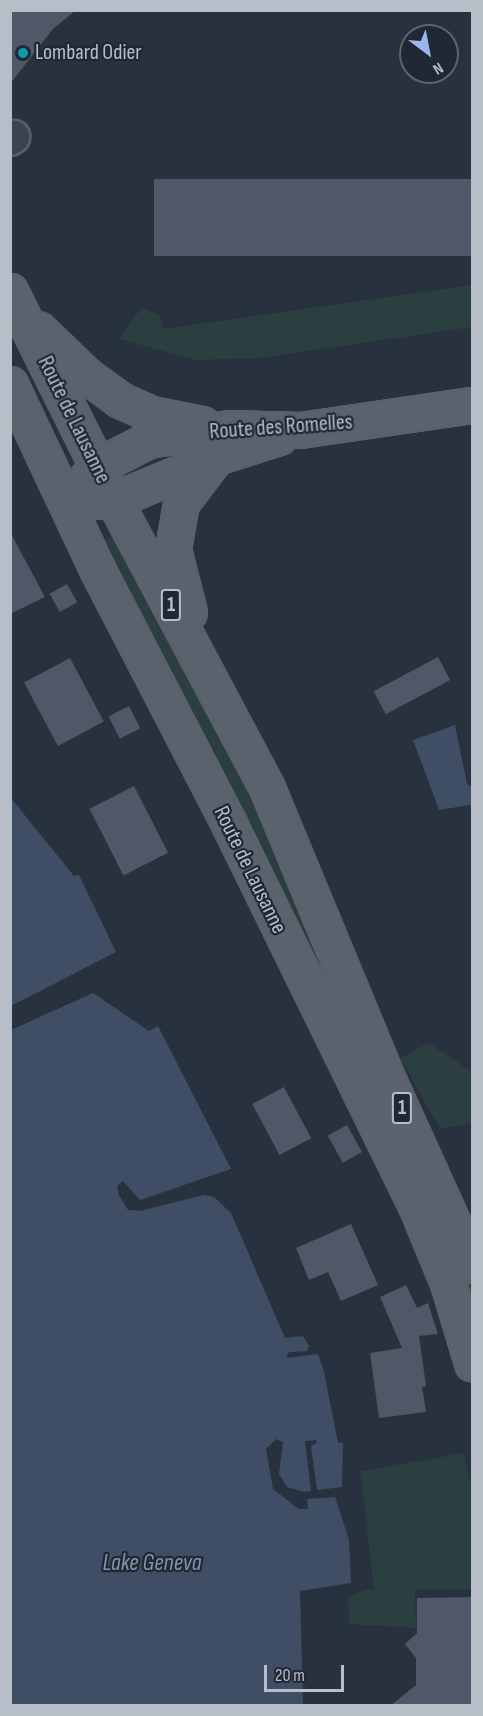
<!DOCTYPE html>
<style>
body{margin:0}
#map{position:relative;width:483px;height:1716px;overflow:hidden;background:#28313e;font-family:"Sofia Sans Condensed",sans-serif}
div>[style]{position:absolute}
.green>*{inset:0;background:#2b3e40}
.water>*{inset:0;background:#404e65}
.building>*{inset:0;background:#4f5866;transform-origin:0 0}
.roads{filter:drop-shadow(2px 0 #5a616b) drop-shadow(-2px 0 #5a616b) drop-shadow(0 2px #5a616b) drop-shadow(0 -2px #5a616b)}
.minor>*{height:32px;margin:-16px;padding:0 16px;transform-origin:16px;border-radius:16px;background:#3c434e}
.major>*{height:33px;margin:-16.5px;padding:0 16.5px;transform-origin:16.5px;border-radius:16.5px;background:#5a626e}
.dots>*{width:16px;height:16px;translate:-50% -50%;box-sizing:border-box;border:3px solid #212833;border-radius:50%}
span{translate:-50% -50%;white-space:nowrap;text-align:center;line-height:1.15;-webkit-text-stroke:4.5px #212833;paint-order:stroke}
.shield-label span{padding:2px 4px;background:#212833;border:2px solid;border-radius:4px;-webkit-text-stroke-width:0}
.shield-label{font-size:21px;color:#b8bec8;font-weight:700}
.poi-label{font-size:22px;color:#b8bec8}
.left{translate:0 -50%;text-align:left}
.street-label{font-size:22px;color:#b8bec8}
.water-label{font-size:24px;color:#8394ac;font-style:italic}
.frame{position:absolute;inset:0;border:12px solid #b8bec8;pointer-events:none}
.north{position:absolute;left:399px;top:24px;width:60px;height:60px;box-sizing:border-box;background:#212833;border:2px solid #5d646f;border-radius:50%;rotate:148deg;font-size:16px;font-weight:700;line-height:24px;text-align:center;color:#b8bec8}
.north::after{content:'';display:block;margin:auto;width:21px;height:27px;background:#99b7ed;clip-path:polygon(50% 0,100% 100%,50% 72%,0 100%)}
.scale{position:absolute;left:264px;top:1665px;width:80px;height:27px;box-sizing:border-box;border:3px solid #b8bec8;border-top:0;padding-left:8px;font-size:18px;line-height:21px;white-space:nowrap;color:#b8bec8;-webkit-text-stroke:4px #212833;paint-order:stroke}
</style>
<div id="map">
<div class="green">
<div style="clip-path:polygon(472px 285px,472px 327px,260px 358px,196px 360px,119px 339px,141px 308px,160px 315px,163px 329px)"></div>
<div style="clip-path:polygon(116px 534px,266px 829px,314px 943px,466px 1267px,472px 1287px,472px 1328px,397px 1137px,293px 913px,121px 580px,106px 539px)"></div>
<div style="clip-path:polygon(429px 1043px,472px 1072px,472px 1123px,440px 1129px,400px 1058px)"></div>
<div style="clip-path:polygon(464px 1453px,472px 1491px,472px 1589px,415px 1589px,416px 1628px,349px 1624px,348px 1596px,374px 1588px,360px 1471px)"></div>
</div>
<div class="water">
<div style="clip-path:polygon(455px 725px,467px 784px,472px 787px,472px 809px,470px 805px,439px 810px,413px 740px)"></div>
<div style="clip-path:polygon(10px 797px,74px 876px,79px 875px,116px 952px,11px 1006px)"></div>
<div style="clip-path:polygon(93px 993px,149px 1031px,158px 1026px,231px 1169px,140px 1200px,123px 1181px,117px 1186px,119px 1195px,128px 1210px,140px 1211px,204px 1195px,214px 1197px,231px 1213px,285px 1338px,303px 1336px,309px 1346px,307px 1351px,289px 1352px,286px 1358px,318px 1354px,324px 1372px,338px 1443px,343px 1443px,342px 1487px,317px 1490px,311px 1446px,317px 1443px,316px 1440px,305px 1441px,311px 1491px,305px 1492px,287px 1487px,279px 1474px,283px 1442px,276px 1439px,266px 1449px,273px 1489px,299px 1509px,308px 1509px,307px 1499px,335px 1497px,349px 1540px,351px 1583px,300px 1591px,303px 1705px,11px 1705px,11px 1030px)"></div>
</div>
<div class="building">
<div style="clip-path:polygon(10px 10px,76px 10px,53px 29px,10px 84px)"></div>
<div style="left:472px;top:179px;width:77px;height:318px;rotate:90deg"></div>
<div style="clip-path:polygon(10px 532px,45px 597px,10px 614px)"></div>
<div style="left:67px;top:584px;width:21px;height:20px;rotate:61deg"></div>
<div style="left:438px;top:657px;width:26px;height:73px;rotate:62deg"></div>
<div style="left:70px;top:658px;width:72px;height:52px;rotate:62deg"></div>
<div style="left:129px;top:706px;width:25px;height:23px;rotate:63deg"></div>
<div style="left:134px;top:786px;width:75px;height:50px;rotate:63deg"></div>
<div style="left:284px;top:1087px;width:58px;height:36px;rotate:62deg"></div>
<div style="left:347px;top:1125px;width:31px;height:22px;rotate:61deg"></div>
<div style="clip-path:polygon(351px 1224px,378px 1285px,341px 1301px,328px 1272px,309px 1280px,296px 1248px)"></div>
<div style="clip-path:polygon(406px 1285px,417px 1308px,428px 1303px,438px 1334px,419px 1336px,426px 1386px,422px 1387px,426px 1412px,379px 1418px,370px 1353px,402px 1348px,380px 1297px)"></div>
<div style="clip-path:polygon(472px 1597px,472px 1706px,390px 1706px,416px 1685px,416px 1658px,405px 1644px,417px 1633px,417px 1598px)"></div>
</div>
<div class="roads">
<div class="minor">
<div style="left:10px;top:139px;width:4px;rotate:-34deg"></div>
</div>
<div class="major">
<div style="left:10px;top:291px;width:233px;rotate:63.5deg"></div>
<div style="left:114px;top:500px;width:326px;rotate:62deg"></div>
<div style="left:267px;top:788px;width:316px;rotate:67.5deg"></div>
<div style="left:388px;top:1080px;width:203px;rotate:65.6deg"></div>
<div style="left:38px;top:329px;width:66px;rotate:43.8deg"></div>
<div style="left:86px;top:375px;width:42px;rotate:36.3deg"></div>
<div style="left:120px;top:400px;width:34px;rotate:24deg"></div>
<div style="left:151px;top:414px;width:52px;rotate:11.1deg"></div>
<div style="left:10px;top:384px;width:204px;rotate:64.8deg"></div>
<div style="left:97px;top:569px;width:289px;rotate:62.6deg"></div>
<div style="left:230px;top:826px;width:420px;rotate:63.9deg"></div>
<div style="left:415px;top:1203px;width:87px;rotate:67.6deg"></div>
<div style="left:448px;top:1283px;width:84px;rotate:73.3deg"></div>
<div style="left:82px;top:484px;width:22px;rotate:-51deg"></div>
<div style="left:96px;top:467px;width:59px;rotate:-27.4deg"></div>
<div style="left:148px;top:440px;width:82px;rotate:-8.4deg"></div>
<div style="left:229px;top:428px;width:71px;rotate:1.6deg"></div>
<div style="left:300px;top:430px;width:174px;rotate:-8.3deg"></div>
<div style="left:93px;top:501px;width:21px;rotate:-3deg"></div>
<div style="left:114px;top:500px;width:102px;rotate:-22.5deg"></div>
<div style="left:189px;top:612px;width:65px;rotate:-104.3deg"></div>
<div style="left:173px;top:549px;width:47px;rotate:-80.1deg"></div>
<div style="left:181px;top:503px;width:58px;rotate:-52.7deg"></div>
<div style="left:216px;top:457px;width:66px;rotate:-17.6deg"></div>
</div>
</div>
<div class="dots">
<div style="left:23px;top:53px;background:#0f9aa8"></div>
</div>
<div class="shield-label">
<span style="left:171px;top:605px">1</span>
<span style="left:402px;top:1108px">1</span>
</div>
<div class="poi-label">
<span class="left" style="left:35px;top:53px">Lombard Odier</span>
</div>
<div class="street-label">
<span style="left:74px;top:420px;rotate:64deg">Route de Lausanne</span>
<span style="left:281px;top:427px;rotate:-4deg">Route des Romelles</span>
<span style="left:250px;top:870px;rotate:64deg">Route de Lausanne</span>
</div>
<div class="water-label">
<span style="left:152px;top:1563px">Lake Geneva</span>
</div>
<div class="frame"></div>
<div class="north">N</div>
<div class="scale">20 m</div>
</div>
